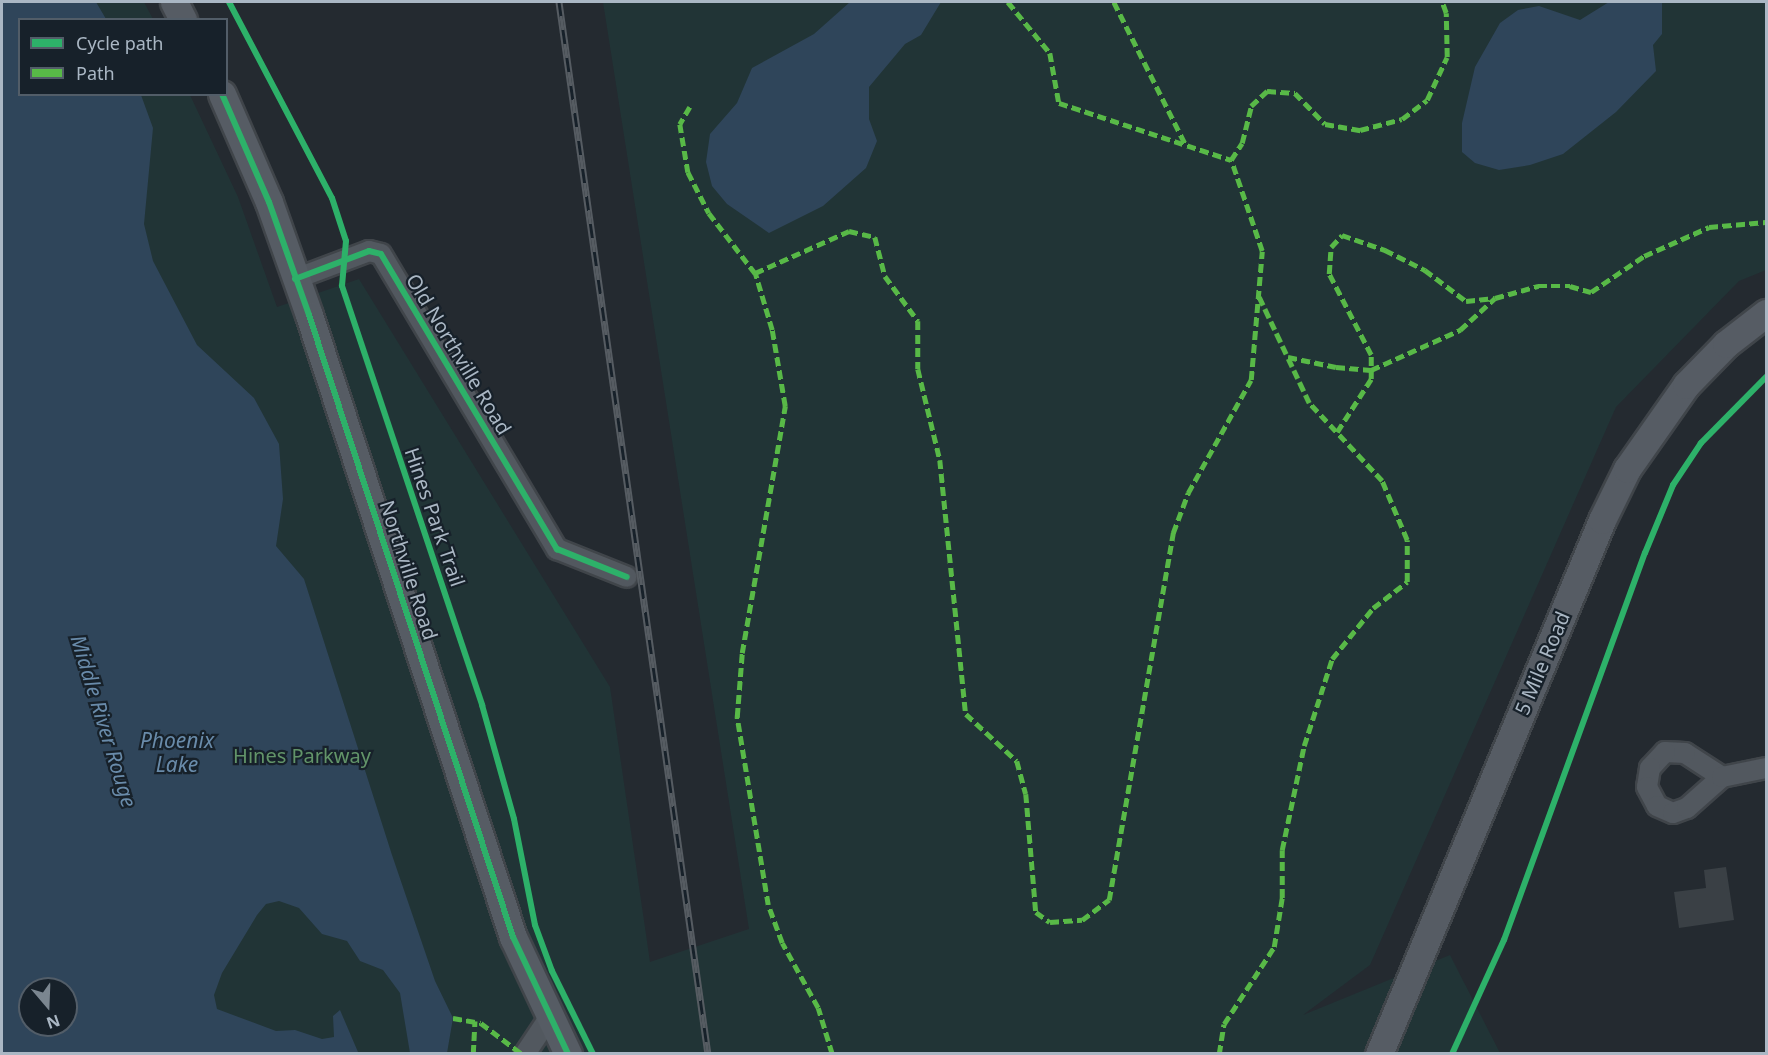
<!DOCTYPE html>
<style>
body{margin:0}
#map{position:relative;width:1768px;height:1055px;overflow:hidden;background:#242a30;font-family:"Noto Sans",sans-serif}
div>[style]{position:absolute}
.green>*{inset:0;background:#213436}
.water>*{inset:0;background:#2f455a}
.building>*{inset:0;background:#3a4045}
.roads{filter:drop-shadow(2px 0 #40454a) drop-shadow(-2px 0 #40454a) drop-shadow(0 2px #40454a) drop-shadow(0 -2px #40454a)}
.street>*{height:20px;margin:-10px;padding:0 10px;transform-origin:10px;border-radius:10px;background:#52585f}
.secondary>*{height:27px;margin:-13.5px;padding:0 13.5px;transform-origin:13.5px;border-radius:13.5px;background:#565c64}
.rail>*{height:7px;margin-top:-3.5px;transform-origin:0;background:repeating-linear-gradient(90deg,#17212a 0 14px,#565c62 0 28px);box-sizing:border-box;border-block:2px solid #565c62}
.quiet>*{height:4.5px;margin-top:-2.25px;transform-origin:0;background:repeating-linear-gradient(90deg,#58b947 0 9px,transparent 0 13.5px)}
.cycleway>*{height:6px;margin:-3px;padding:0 3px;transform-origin:3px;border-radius:3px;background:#2db169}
span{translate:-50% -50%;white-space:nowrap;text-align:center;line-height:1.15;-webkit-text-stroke:4.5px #17212a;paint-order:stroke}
.street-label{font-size:20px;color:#aab7c4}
.park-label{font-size:20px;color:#629469}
.water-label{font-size:21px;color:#698baa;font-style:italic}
.frame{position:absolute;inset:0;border:3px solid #aab7c4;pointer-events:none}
.legend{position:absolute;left:18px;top:18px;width:210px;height:78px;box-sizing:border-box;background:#17212a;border:2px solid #525d68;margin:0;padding:8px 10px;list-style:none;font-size:18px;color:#aab7c4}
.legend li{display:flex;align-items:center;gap:12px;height:30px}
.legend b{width:30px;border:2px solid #525d68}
.north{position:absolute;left:18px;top:977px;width:60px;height:60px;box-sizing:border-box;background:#17212a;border:2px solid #525d68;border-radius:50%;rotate:161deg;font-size:16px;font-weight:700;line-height:24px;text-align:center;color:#aab7c4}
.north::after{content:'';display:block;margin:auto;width:21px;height:27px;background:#7b8690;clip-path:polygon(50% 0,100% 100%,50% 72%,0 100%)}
</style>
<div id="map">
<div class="green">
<div style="clip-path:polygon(evenodd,2px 2px,144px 2px,153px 19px,20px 20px,20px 94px,190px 95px,238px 197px,277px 307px,359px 279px,610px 687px,650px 962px,749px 929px,603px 2px,1766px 2px,1766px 270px,1739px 281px,1616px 407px,1370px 965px,1303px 1015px,1450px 955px,1500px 1053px,2px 1054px,2px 2px,30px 989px,66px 989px,66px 1025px,30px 1025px,30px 989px)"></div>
</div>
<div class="water">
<div style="clip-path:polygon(evenodd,2px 2px,96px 2px,106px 19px,20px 20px,20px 94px,141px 95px,153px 128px,144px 224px,153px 261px,197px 345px,254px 398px,279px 444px,283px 499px,276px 546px,304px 579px,392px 855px,435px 981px,453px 1018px,447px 1053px,410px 1053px,400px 993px,383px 970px,360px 961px,347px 941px,322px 934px,299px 908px,279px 901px,266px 904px,257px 915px,222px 973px,214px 995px,217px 1009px,276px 1031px,295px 1030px,322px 1039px,334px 1037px,333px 1016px,340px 1010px,358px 1052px,2px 1053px,2px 2px,30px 989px,66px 989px,66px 1025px,30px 1025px,30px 989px)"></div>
<div style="clip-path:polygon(850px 2px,941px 2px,921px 35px,905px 44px,869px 87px,869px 119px,877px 141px,866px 168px,823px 206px,769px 233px,727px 204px,712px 186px,706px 162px,710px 134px,737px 103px,752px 68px,814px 34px)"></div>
<div style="clip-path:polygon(1609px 2px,1662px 2px,1662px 34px,1653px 45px,1656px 71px,1616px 112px,1563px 154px,1530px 165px,1499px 170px,1475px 163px,1462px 152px,1462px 123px,1475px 67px,1500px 23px,1518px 10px,1539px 6px,1580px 20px)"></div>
</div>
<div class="building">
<div style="clip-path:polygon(1726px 867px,1734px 920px,1679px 928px,1674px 892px,1706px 888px,1704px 870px)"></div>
</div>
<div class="roads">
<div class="street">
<div style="left:295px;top:279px;width:79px;rotate:-20.7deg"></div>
<div style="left:369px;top:251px;width:12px;rotate:14deg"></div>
<div style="left:381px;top:254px;width:344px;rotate:59.2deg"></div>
<div style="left:557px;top:549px;width:75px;rotate:21.8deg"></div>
<div style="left:1722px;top:777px;width:44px;rotate:-147deg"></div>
<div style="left:1685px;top:753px;width:20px;rotate:-177deg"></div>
<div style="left:1665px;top:752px;width:22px;rotate:133deg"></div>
<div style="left:1650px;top:768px;width:19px;rotate:99deg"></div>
<div style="left:1647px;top:787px;width:21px;rotate:62deg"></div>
<div style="left:1657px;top:806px;width:17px;rotate:24deg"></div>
<div style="left:1673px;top:813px;width:15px;rotate:-20deg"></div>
<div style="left:1687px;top:808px;width:47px;rotate:-41.5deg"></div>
<div style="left:1722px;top:777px;width:45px;rotate:-11.6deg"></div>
<div style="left:525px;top:1054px;width:43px;rotate:-56.3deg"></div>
</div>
<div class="secondary">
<div style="left:174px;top:2px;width:20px;rotate:63deg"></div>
<div style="left:222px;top:94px;width:118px;rotate:66.5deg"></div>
<div style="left:269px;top:202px;width:120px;rotate:70.5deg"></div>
<div style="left:309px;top:315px;width:655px;rotate:71.84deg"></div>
<div style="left:513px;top:937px;width:129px;rotate:64.8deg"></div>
<div style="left:1379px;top:1054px;width:579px;rotate:-67.33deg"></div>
<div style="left:1602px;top:520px;width:57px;rotate:-63.9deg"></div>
<div style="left:1627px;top:469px;width:103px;rotate:-54.9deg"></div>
<div style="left:1686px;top:385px;width:57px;rotate:-45.7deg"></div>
<div style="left:1726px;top:344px;width:51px;rotate:-37.8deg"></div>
</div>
</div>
<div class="rail">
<div style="left:559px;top:2px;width:1062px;rotate:81.94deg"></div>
</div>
<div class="quiet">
<div style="left:1008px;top:2px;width:66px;rotate:50.5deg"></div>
<div style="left:1050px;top:53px;width:51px;rotate:79.8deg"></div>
<div style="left:1059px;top:103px;width:181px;rotate:18.3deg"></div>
<div style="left:1231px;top:160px;width:20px;rotate:-57deg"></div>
<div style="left:1242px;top:143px;width:38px;rotate:-76deg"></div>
<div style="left:1251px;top:106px;width:22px;rotate:-43deg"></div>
<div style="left:1267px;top:91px;width:28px;rotate:4deg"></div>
<div style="left:1295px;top:93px;width:43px;rotate:45.9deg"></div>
<div style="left:1325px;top:124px;width:36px;rotate:10deg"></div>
<div style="left:1360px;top:130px;width:43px;rotate:-14.7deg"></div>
<div style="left:1402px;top:119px;width:31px;rotate:-37deg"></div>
<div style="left:1427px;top:100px;width:47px;rotate:-65.1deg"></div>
<div style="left:1447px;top:57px;width:44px;rotate:-91.3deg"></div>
<div style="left:1446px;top:13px;width:12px;rotate:-110deg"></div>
<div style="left:1114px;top:2px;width:158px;rotate:63.3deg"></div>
<div style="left:690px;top:107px;width:20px;rotate:120deg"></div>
<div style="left:680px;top:124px;width:49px;rotate:80.5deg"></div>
<div style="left:688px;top:172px;width:46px;rotate:62.9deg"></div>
<div style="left:709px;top:213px;width:76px;rotate:52.5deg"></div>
<div style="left:1288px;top:357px;width:49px;rotate:11.8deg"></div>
<div style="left:1336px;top:367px;width:35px;rotate:5deg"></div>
<div style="left:1371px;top:370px;width:98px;rotate:-24.2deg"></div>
<div style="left:1460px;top:330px;width:47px;rotate:-42.4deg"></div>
<div style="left:1337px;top:432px;width:63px;rotate:-57.3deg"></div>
<div style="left:1371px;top:379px;width:24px;rotate:-90deg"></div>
<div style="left:1371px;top:355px;width:91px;rotate:-117.4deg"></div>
<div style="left:1329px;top:274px;width:27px;rotate:-86deg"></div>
<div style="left:1331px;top:247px;width:16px;rotate:-47deg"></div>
<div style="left:1342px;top:235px;width:46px;rotate:19.2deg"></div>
<div style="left:1385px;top:250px;width:45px;rotate:26.6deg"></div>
<div style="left:1425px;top:270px;width:51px;rotate:37.1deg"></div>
<div style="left:1466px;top:301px;width:29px;rotate:-6deg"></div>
<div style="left:1495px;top:298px;width:45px;rotate:-15.6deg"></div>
<div style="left:1538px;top:286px;width:32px"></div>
<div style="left:1570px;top:286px;width:22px;rotate:16deg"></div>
<div style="left:1591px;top:292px;width:64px;rotate:-34.2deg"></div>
<div style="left:1644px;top:256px;width:71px;rotate:-24deg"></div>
<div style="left:1709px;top:227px;width:57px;rotate:-5deg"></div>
<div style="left:453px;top:1018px;width:28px;rotate:10deg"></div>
<div style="left:481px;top:1023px;width:51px;rotate:37.1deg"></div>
<div style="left:473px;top:1054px;width:33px;rotate:-87deg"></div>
<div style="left:832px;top:1054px;width:48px;rotate:-106.9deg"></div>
<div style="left:818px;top:1008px;width:74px;rotate:-119deg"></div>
<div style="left:782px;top:943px;width:40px;rotate:-110.2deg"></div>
<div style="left:768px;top:905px;width:191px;rotate:-99.4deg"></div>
<div style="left:737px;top:717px;width:64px;rotate:-85.5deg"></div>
<div style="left:742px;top:653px;width:251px;rotate:-80.1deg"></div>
<div style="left:785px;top:406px;width:77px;rotate:-99.7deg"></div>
<div style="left:772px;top:330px;width:59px;rotate:-106.6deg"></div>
<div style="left:755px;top:273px;width:103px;rotate:-24.1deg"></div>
<div style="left:849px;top:231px;width:27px;rotate:13deg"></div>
<div style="left:875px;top:237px;width:40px;rotate:75.6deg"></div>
<div style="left:885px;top:276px;width:56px;rotate:53.7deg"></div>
<div style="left:918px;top:321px;width:48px;rotate:90deg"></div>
<div style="left:918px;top:369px;width:94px;rotate:76.4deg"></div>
<div style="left:940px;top:460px;width:255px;rotate:84.2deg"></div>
<div style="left:966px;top:714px;width:69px;rotate:42.7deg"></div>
<div style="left:1017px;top:761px;width:34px;rotate:75deg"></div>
<div style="left:1026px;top:794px;width:118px;rotate:85.2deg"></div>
<div style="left:1036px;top:912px;width:17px;rotate:36deg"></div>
<div style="left:1050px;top:922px;width:32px;rotate:-4deg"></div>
<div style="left:1082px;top:920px;width:34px;rotate:-37deg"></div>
<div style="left:1109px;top:900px;width:373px;rotate:-80.1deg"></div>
<div style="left:1173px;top:533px;width:43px;rotate:-69.4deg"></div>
<div style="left:1188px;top:493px;width:129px;rotate:-60.9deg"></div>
<div style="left:1251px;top:380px;width:129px;rotate:-85.1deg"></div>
<div style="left:1262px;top:251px;width:96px;rotate:-108.8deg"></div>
<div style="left:1219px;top:1054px;width:30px;rotate:-81deg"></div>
<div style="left:1224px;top:1024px;width:92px;rotate:-57deg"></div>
<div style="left:1274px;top:947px;width:50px;rotate:-80.7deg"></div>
<div style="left:1282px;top:898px;width:48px;rotate:-90deg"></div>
<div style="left:1282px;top:850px;width:106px;rotate:-78.1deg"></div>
<div style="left:1304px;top:746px;width:91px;rotate:-72.2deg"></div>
<div style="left:1332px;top:659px;width:65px;rotate:-51.2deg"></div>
<div style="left:1373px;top:608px;width:43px;rotate:-37.4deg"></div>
<div style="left:1407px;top:582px;width:42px;rotate:-90deg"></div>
<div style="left:1407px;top:540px;width:64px;rotate:-113deg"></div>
<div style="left:1382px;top:481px;width:107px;rotate:-133.1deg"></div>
<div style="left:1309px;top:403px;width:117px;rotate:-115.3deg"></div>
</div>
<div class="cycleway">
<div style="left:229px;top:2px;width:221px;rotate:62.3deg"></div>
<div style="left:332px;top:198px;width:45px;rotate:72deg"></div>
<div style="left:346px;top:241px;width:45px;rotate:95.1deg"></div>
<div style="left:342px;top:286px;width:442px;rotate:71.5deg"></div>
<div style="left:482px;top:705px;width:118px;rotate:74.3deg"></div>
<div style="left:514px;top:819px;width:108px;rotate:78.8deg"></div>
<div style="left:535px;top:925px;width:49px;rotate:69.7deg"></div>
<div style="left:552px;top:971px;width:93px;rotate:63.7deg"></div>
<div style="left:222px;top:94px;width:118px;rotate:66.5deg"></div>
<div style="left:269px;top:202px;width:120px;rotate:70.5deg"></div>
<div style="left:309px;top:315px;width:655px;rotate:71.84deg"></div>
<div style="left:513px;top:937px;width:129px;rotate:64.8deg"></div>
<div style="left:295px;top:279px;width:79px;rotate:-20.7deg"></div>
<div style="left:369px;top:251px;width:12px;rotate:14deg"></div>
<div style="left:381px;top:254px;width:344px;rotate:59.2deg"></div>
<div style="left:557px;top:549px;width:75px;rotate:21.8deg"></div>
<div style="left:1452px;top:1054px;width:125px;rotate:-65.5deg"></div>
<div style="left:1504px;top:940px;width:412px;rotate:-70deg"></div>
<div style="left:1645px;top:553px;width:74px;rotate:-67.6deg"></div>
<div style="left:1673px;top:485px;width:50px;rotate:-56.3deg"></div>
<div style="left:1701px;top:443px;width:93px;rotate:-45.4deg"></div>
</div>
<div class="street-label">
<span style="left:459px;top:354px;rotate:59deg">Old Northville Road</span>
<span style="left:435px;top:517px;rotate:71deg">Hines Park Trail</span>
<span style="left:409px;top:570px;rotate:72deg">Northville Road</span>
<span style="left:1542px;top:663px;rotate:-67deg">5 Mile Road</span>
</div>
<div class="park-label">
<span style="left:302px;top:755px">Hines Parkway</span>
</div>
<div class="water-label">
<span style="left:104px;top:721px;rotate:73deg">Middle River Rouge</span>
<span style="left:177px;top:752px">Phoenix<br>Lake</span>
</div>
<div class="frame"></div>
<ul class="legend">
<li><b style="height:8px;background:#2db169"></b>Cycle path</li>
<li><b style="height:8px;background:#58b947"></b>Path</li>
</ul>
<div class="north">N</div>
</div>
